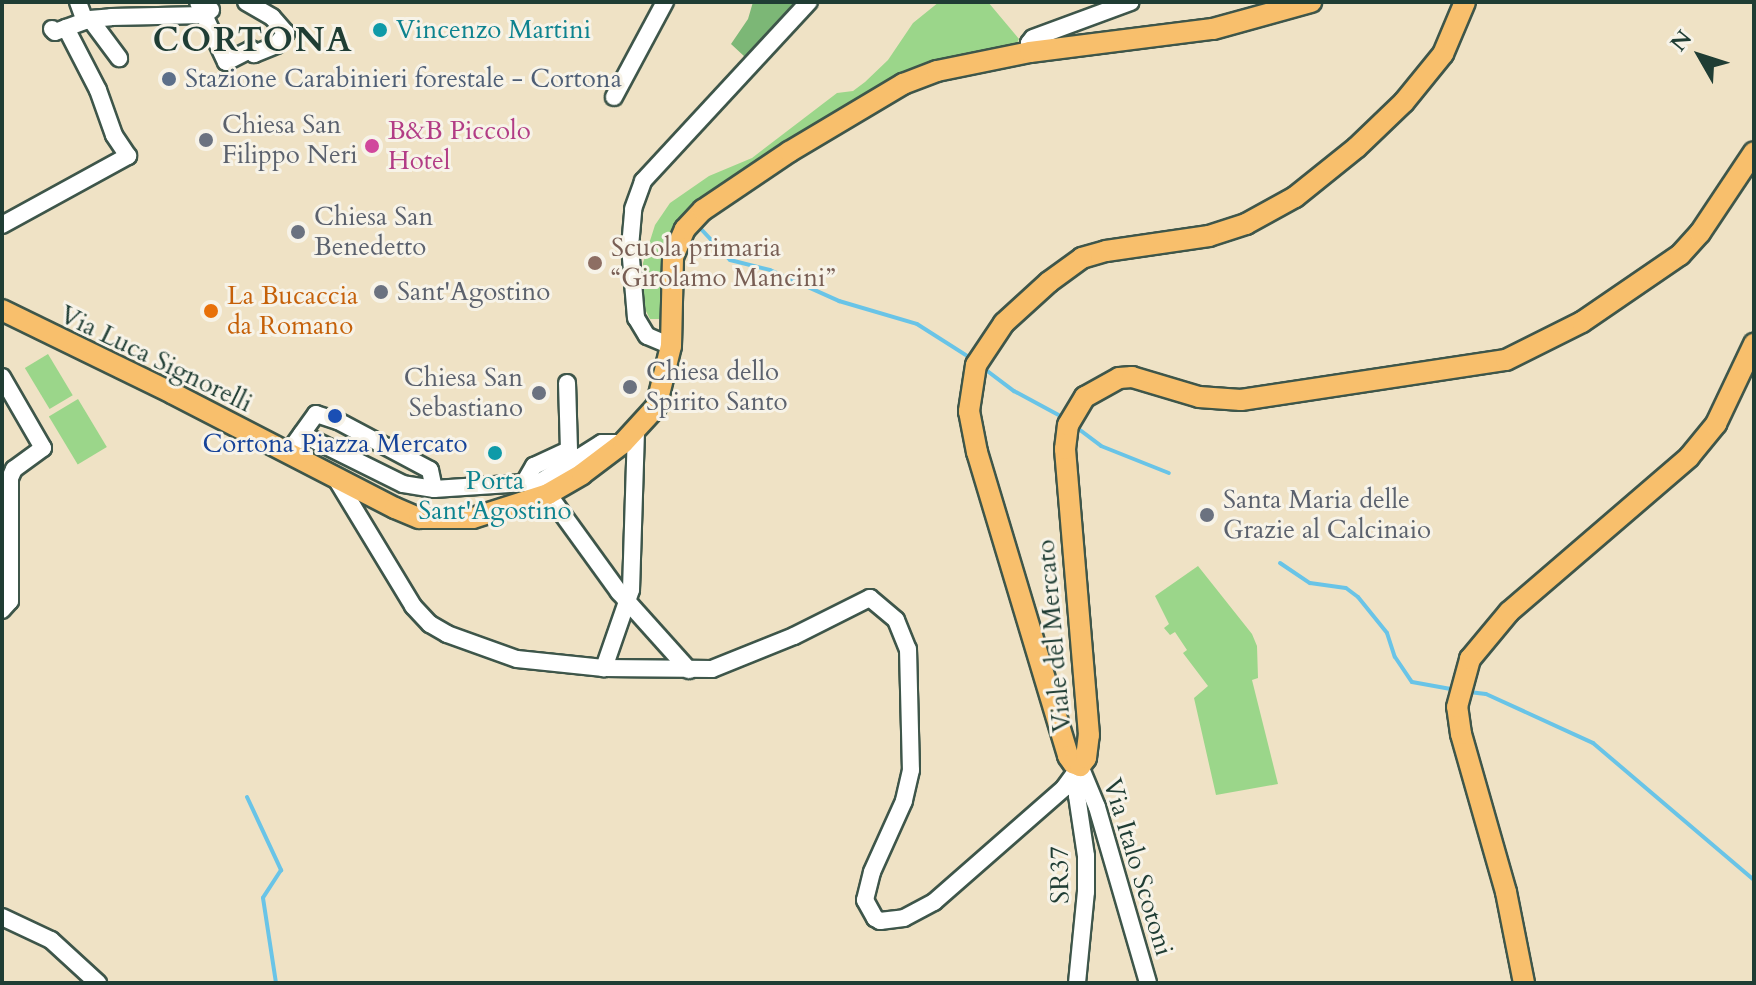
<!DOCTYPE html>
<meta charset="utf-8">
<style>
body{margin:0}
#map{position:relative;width:1756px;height:985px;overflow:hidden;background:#efe2c5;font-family:Cardo,serif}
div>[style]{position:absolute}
.green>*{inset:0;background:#9bd68a;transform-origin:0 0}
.forest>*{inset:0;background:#7cb776}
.stream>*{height:4px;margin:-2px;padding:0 2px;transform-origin:2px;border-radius:2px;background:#69c4e7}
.roads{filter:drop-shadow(2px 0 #3e564a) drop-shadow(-2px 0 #3e564a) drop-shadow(0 2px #3e564a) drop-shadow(0 -2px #3e564a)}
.minor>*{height:16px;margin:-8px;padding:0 8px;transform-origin:8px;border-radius:8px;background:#fff}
.major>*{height:20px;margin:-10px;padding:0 10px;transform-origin:10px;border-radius:10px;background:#f8bf6c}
.dots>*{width:22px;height:22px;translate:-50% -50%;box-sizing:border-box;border:4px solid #f7f3e8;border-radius:50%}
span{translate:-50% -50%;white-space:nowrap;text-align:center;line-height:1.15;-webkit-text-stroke:6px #f7f3e8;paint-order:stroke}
.culture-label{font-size:26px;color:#0d838f}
.left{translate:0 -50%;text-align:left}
.service-label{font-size:26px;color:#4e5e75}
.worship-label{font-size:26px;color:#5b616d}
.right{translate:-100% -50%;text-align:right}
.hotel-label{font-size:26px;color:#b23c85}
.education-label{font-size:26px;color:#785e54}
.food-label{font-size:26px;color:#c56008}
.street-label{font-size:26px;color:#1f3d34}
.transit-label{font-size:26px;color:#164399}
.district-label{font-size:34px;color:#1f3d34;font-weight:700;letter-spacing:2px}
.frame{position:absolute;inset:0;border:4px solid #1f3d34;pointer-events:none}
.north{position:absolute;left:1660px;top:16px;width:80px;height:80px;-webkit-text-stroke:6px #f7f3e8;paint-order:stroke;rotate:309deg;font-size:22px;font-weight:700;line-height:32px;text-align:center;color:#1f3d34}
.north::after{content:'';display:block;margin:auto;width:28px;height:36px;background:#1f3d34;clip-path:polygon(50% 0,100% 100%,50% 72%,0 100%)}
</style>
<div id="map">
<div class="green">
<div style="clip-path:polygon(939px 2px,988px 2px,1019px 39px,1014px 50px,941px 59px,899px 77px,698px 205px,664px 314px,659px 319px,650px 319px,644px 307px,643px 263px,655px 225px,670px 203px,709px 176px,752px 158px,837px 93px,853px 91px,865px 82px,888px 60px,913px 23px)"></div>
<div style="left:48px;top:354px;width:48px;height:27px;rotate:59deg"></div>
<div style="left:78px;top:399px;width:56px;height:34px;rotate:59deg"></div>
<div style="clip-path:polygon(1198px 566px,1252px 634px,1257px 646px,1258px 678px,1252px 680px,1278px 784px,1216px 795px,1194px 698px,1208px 686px,1183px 653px,1187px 650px,1175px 632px,1170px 635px,1164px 628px,1169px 624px,1155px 596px)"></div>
</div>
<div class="forest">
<div style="clip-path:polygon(753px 2px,797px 2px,745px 57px,731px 44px,748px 19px)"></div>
</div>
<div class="stream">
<div style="left:701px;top:229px;width:42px;rotate:46.9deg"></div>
<div style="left:730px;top:260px;width:41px;rotate:14deg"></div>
<div style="left:770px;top:270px;width:76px;rotate:24.2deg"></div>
<div style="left:839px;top:301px;width:81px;rotate:16.4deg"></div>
<div style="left:917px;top:324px;width:65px;rotate:32.5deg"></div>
<div style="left:982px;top:367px;width:40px;rotate:37deg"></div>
<div style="left:1014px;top:391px;width:59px;rotate:28.3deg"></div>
<div style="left:1076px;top:427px;width:31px;rotate:37deg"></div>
<div style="left:1101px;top:446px;width:73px;rotate:21.7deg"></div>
<div style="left:1280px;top:563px;width:36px;rotate:34deg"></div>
<div style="left:1310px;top:583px;width:36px;rotate:8deg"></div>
<div style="left:1346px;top:588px;width:15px;rotate:37deg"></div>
<div style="left:1358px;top:597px;width:46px;rotate:51.1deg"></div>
<div style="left:1387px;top:633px;width:25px;rotate:72deg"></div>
<div style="left:1395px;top:657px;width:30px;rotate:56deg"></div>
<div style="left:1412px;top:682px;width:45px;rotate:10.3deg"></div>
<div style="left:1469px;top:692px;width:17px;rotate:7deg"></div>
<div style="left:1486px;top:694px;width:118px;rotate:24.6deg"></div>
<div style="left:1593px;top:743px;width:211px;rotate:40.4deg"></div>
<div style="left:247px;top:797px;width:81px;rotate:65deg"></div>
<div style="left:281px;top:870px;width:33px;rotate:123deg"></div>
<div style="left:263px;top:898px;width:86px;rotate:81.3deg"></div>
</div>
<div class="roads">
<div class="minor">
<div style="left:78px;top:2px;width:20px;rotate:70deg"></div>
<div style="left:198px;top:2px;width:66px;rotate:65deg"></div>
<div style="left:226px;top:62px;width:28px;rotate:-27deg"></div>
<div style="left:251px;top:49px;width:6px;rotate:59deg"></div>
<div style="left:254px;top:54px;width:24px;rotate:-22deg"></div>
<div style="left:276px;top:45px;width:16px;rotate:-50deg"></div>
<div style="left:286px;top:33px;width:21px;rotate:-131deg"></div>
<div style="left:272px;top:17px;width:30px;rotate:-150deg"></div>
<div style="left:90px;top:19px;width:49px;rotate:53.4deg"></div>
<div style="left:52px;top:29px;width:4px;rotate:45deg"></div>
<div style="left:55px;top:32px;width:37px;rotate:-20deg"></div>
<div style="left:90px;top:19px;width:21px;rotate:-5deg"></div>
<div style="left:111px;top:17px;width:94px;rotate:-1.2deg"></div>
<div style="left:205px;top:15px;width:8px;rotate:-40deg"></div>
<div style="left:1030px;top:52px;width:9px;rotate:-96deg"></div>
<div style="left:1029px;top:43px;width:6px;rotate:-51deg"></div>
<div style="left:1033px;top:38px;width:104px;rotate:-20.2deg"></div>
<div style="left:614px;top:97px;width:108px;rotate:-61.8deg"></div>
<div style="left:2px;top:225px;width:144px;rotate:-28.7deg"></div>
<div style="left:128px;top:156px;width:25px;rotate:-124deg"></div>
<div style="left:114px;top:135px;width:48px;rotate:-109.6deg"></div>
<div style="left:98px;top:90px;width:70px;rotate:-117.3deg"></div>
<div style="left:671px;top:346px;width:26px;rotate:-157deg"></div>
<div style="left:647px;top:336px;width:21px;rotate:-121deg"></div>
<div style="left:636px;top:318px;width:71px;rotate:-94.8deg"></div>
<div style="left:630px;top:247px;width:38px;rotate:-85deg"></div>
<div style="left:633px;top:209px;width:30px;rotate:-70deg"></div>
<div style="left:643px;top:181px;width:244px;rotate:-47.2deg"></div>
<div style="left:2px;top:377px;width:82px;rotate:60deg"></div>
<div style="left:43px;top:448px;width:36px;rotate:144deg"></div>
<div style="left:14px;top:469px;width:10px;rotate:114deg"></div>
<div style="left:10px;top:478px;width:123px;rotate:90deg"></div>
<div style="left:10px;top:601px;width:12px;rotate:132deg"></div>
<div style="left:636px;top:431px;width:159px;rotate:91.8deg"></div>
<div style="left:631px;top:590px;width:83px;rotate:109.1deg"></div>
<div style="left:604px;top:668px;width:108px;rotate:0.5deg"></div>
<div style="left:712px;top:669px;width:88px;rotate:-21.9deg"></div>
<div style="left:794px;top:636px;width:85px;rotate:-26.6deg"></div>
<div style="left:870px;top:598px;width:34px;rotate:40deg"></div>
<div style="left:896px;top:620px;width:31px;rotate:68deg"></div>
<div style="left:908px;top:649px;width:121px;rotate:88.6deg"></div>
<div style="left:911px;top:770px;width:32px;rotate:103deg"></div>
<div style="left:904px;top:801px;width:78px;rotate:114.3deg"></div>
<div style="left:872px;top:872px;width:29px;rotate:104deg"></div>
<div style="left:865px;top:900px;width:21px;rotate:61deg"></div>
<div style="left:875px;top:918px;width:6px;rotate:31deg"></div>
<div style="left:880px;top:921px;width:24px;rotate:-7deg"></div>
<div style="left:904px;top:918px;width:34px;rotate:-28deg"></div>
<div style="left:934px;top:902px;width:173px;rotate:-41.2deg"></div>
<div style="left:1064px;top:788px;width:27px;rotate:-54deg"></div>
<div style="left:288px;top:453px;width:48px;rotate:-54.3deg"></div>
<div style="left:316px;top:414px;width:23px;rotate:18deg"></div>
<div style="left:338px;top:421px;width:104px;rotate:28deg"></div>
<div style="left:430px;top:470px;width:19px;rotate:78deg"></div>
<div style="left:434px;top:489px;width:31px;rotate:-171deg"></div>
<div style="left:403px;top:484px;width:113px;rotate:-153.7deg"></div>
<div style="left:335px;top:477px;width:151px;rotate:58.8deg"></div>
<div style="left:413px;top:606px;width:25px;rotate:47deg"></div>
<div style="left:430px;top:624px;width:20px;rotate:30deg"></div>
<div style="left:447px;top:634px;width:74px;rotate:19.7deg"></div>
<div style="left:517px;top:659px;width:87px;rotate:5.9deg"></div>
<div style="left:524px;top:483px;width:20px;rotate:-60deg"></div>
<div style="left:534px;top:466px;width:38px;rotate:-25deg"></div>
<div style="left:569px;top:450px;width:67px;rotate:-91.7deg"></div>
<div style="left:434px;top:489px;width:106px;rotate:-3.8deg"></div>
<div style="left:540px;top:482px;width:73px;rotate:-32.2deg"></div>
<div style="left:602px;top:443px;width:21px"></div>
<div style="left:548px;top:494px;width:121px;rotate:54.1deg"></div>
<div style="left:619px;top:592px;width:105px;rotate:48.1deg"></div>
<div style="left:1080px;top:766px;width:44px;rotate:67.5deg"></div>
<div style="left:1097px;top:807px;width:183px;rotate:73.8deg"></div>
<div style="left:2px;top:917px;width:54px;rotate:25.1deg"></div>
<div style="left:51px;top:940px;width:64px;rotate:42.5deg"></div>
<div style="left:1077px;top:983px;width:91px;rotate:-84.4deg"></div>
<div style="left:1086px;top:892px;width:36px;rotate:-90deg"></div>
<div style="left:1086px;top:856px;width:61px;rotate:-98.5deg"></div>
<div style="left:1077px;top:796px;width:29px;rotate:-84deg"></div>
</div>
<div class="major">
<div style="left:1465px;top:2px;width:56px;rotate:112.9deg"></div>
<div style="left:1443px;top:54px;width:62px;rotate:129.1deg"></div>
<div style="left:1404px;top:102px;width:66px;rotate:136.2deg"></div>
<div style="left:1356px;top:148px;width:78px;rotate:141.2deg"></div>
<div style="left:1295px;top:197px;width:56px;rotate:151.1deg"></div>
<div style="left:1246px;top:224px;width:39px;rotate:162deg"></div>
<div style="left:1209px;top:236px;width:104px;rotate:171.7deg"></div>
<div style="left:1106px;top:251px;width:25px;rotate:164deg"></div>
<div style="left:1082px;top:258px;width:41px;rotate:144deg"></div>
<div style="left:1049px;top:282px;width:61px;rotate:137.7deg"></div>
<div style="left:1004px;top:323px;width:50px;rotate:123.7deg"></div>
<div style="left:976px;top:365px;width:47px;rotate:98.7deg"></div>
<div style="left:969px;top:411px;width:42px;rotate:79deg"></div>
<div style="left:977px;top:452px;width:317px;rotate:73.3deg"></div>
<div style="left:1068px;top:756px;width:9px;rotate:54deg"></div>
<div style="left:1073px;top:763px;width:8px;rotate:23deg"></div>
<div style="left:1080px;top:766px;width:10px;rotate:-53deg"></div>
<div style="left:1086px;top:758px;width:23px;rotate:-83deg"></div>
<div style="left:1089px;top:735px;width:287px;rotate:-94.8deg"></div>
<div style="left:1065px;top:449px;width:24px;rotate:-83deg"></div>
<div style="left:1068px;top:425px;width:33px;rotate:-59deg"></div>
<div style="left:1085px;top:397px;width:39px;rotate:-29deg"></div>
<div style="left:1119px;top:378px;width:13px;rotate:-4deg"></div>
<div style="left:1132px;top:377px;width:70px;rotate:16.6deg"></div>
<div style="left:1199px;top:397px;width:42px;rotate:4.1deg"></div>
<div style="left:1241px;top:400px;width:268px;rotate:-8.6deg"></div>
<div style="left:1506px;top:360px;width:85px;rotate:-26.6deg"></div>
<div style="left:1582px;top:322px;width:119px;rotate:-34.4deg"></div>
<div style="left:1680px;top:255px;width:30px;rotate:-48deg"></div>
<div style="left:1700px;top:233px;width:97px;rotate:-56.3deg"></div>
<div style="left:2px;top:310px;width:189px;rotate:26deg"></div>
<div style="left:172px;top:393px;width:251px;rotate:27.3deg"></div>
<div style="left:395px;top:508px;width:26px;rotate:23deg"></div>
<div style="left:419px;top:518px;width:54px"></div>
<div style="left:473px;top:518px;width:79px;rotate:-17.7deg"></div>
<div style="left:548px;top:494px;width:39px;rotate:-30deg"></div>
<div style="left:582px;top:474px;width:51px;rotate:-37.1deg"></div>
<div style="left:623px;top:443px;width:49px;rotate:-47.5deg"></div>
<div style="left:656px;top:407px;width:63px;rotate:-76.2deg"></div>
<div style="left:671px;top:346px;width:89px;rotate:-88.7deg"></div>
<div style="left:673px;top:257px;width:30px;rotate:-67deg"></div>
<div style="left:685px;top:229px;width:26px;rotate:-47deg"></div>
<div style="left:703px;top:210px;width:104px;rotate:-34deg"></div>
<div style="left:789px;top:152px;width:133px;rotate:-30.8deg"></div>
<div style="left:903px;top:84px;width:36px;rotate:-21deg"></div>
<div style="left:937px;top:71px;width:95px;rotate:-11.5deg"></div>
<div style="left:1030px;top:52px;width:184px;rotate:-7.2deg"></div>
<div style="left:1213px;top:29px;width:102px;rotate:-15.4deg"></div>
<div style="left:1524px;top:983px;width:93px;rotate:-101.2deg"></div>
<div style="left:1506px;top:892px;width:164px;rotate:-105.9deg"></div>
<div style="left:1461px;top:734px;width:27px;rotate:-98deg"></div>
<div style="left:1457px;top:707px;width:50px;rotate:-74.8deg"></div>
<div style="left:1470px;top:659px;width:61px;rotate:-50.3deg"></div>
<div style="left:1509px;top:612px;width:238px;rotate:-40.7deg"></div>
<div style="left:1689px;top:457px;width:43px;rotate:-50.7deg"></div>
<div style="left:1716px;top:424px;width:89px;rotate:-64.6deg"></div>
</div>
</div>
<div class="dots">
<div style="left:380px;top:30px;background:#0f9aa8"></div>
<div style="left:169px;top:79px;background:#5c6f8a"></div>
<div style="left:206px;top:140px;background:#6b7280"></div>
<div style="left:372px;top:146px;background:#d1479c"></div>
<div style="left:298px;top:232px;background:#6b7280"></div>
<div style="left:595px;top:263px;background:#8d6e63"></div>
<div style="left:381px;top:292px;background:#6b7280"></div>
<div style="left:211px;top:311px;background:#e8710a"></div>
<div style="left:630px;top:387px;background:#6b7280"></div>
<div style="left:539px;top:393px;background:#6b7280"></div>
<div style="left:335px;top:416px;background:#1a4fb4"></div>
<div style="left:495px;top:453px;background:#0f9aa8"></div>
<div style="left:1207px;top:515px;background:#6b7280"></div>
</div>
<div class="culture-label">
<span class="left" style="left:396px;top:30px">Vincenzo Martini</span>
<span style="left:495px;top:496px">Porta<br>Sant'Agostino</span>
</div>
<div class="service-label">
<span class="left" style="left:185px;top:79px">Stazione Carabinieri forestale - Cortona</span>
</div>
<div class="worship-label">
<span class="left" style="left:222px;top:140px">Chiesa San<br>Filippo Neri</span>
<span class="left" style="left:314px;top:232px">Chiesa San<br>Benedetto</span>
<span class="left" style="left:397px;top:292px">Sant'Agostino</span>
<span class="left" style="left:646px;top:387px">Chiesa dello<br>Spirito Santo</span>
<span class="right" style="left:523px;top:393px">Chiesa San<br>Sebastiano</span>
<span class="left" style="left:1223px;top:515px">Santa Maria delle<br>Grazie al Calcinaio</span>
</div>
<div class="hotel-label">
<span class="left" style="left:388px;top:146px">B&amp;B Piccolo<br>Hotel</span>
</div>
<div class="education-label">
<span class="left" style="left:611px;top:263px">Scuola primaria<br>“Girolamo Mancini”</span>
</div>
<div class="food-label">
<span class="left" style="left:227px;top:311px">La Bucaccia<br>da Romano</span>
</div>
<div class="street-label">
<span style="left:156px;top:359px;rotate:26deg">Via Luca Signorelli</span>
<span style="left:1054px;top:636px;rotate:-95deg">Viale del Mercato</span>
<span style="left:1138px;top:867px;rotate:73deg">Via Italo Scotoni</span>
<span style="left:1060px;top:875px;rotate:-91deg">SR37</span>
</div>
<div class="transit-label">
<span style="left:335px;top:444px">Cortona Piazza Mercato</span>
</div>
<div class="district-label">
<span style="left:253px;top:41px">CORTONA</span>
</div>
<div class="frame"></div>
<div class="north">N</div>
</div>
